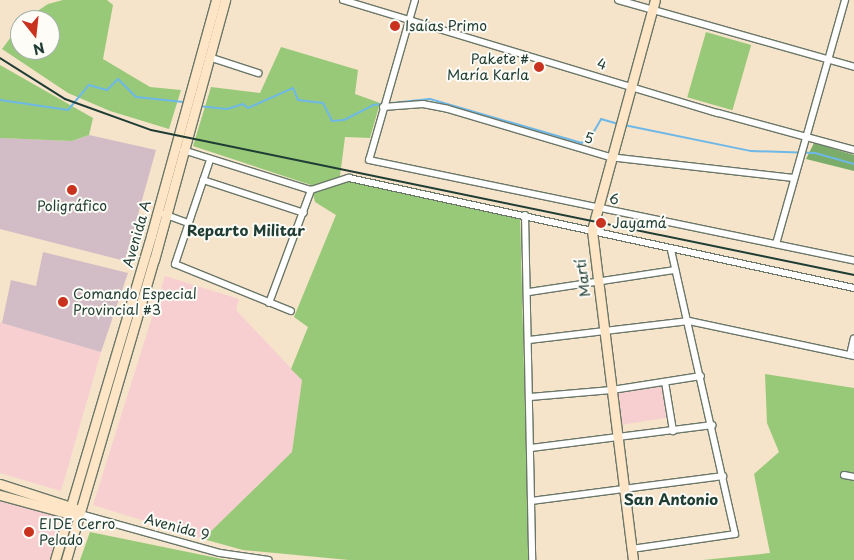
<!DOCTYPE html>
<meta charset="utf-8">
<style>
body{margin:0}
#map{position:relative;width:854px;height:560px;overflow:hidden;background:#f5e3ca;font-family:"Playpen Sans",sans-serif}
div>[style]{position:absolute}
.built>*{inset:0;background:#f7cfd1;transform-origin:0 0}
.industrial>*{inset:0;background:#d2bdc6}
.green>*{inset:0;background:#98c979;transform-origin:0 0}
.forest>*{inset:0;background:#7aad69}
.stream>*{height:2px;margin:-1px;padding:0 1px;transform-origin:1px;border-radius:1px;background:#6eb8e7}
.roads{filter:drop-shadow(1px 0 #6a7768) drop-shadow(-1px 0 #6a7768) drop-shadow(0 1px #6a7768) drop-shadow(0 -1px #6a7768)}
.street>*{height:6px;margin:-3px;padding:0 3px;transform-origin:3px;border-radius:3px;background:#fff}
.secondary>*{height:9px;margin:-4.5px;padding:0 4.5px;transform-origin:4.5px;border-radius:4.5px;background:#fde5c5}
.rail>*{height:2px;margin:-1px;padding:0 1px;transform-origin:1px;border-radius:1px;background:#1f3d34}
.dots>*{width:14px;height:14px;translate:-50% -50%;box-sizing:border-box;border:2px solid #fdfcf7;border-radius:50%}
span{translate:-50% -50%;white-space:nowrap;text-align:center;line-height:1.15;-webkit-text-stroke:4px #fdfcf7;paint-order:stroke}
.poi-label{font-size:14px;color:#1f3d34}
.left{translate:0 -50%;text-align:left}
.right{translate:-100% -50%;text-align:right}
.street-label{font-size:14px;color:#1f3d34}
.neighbourhood-label{font-size:15px;color:#1f3d34;font-weight:700}
.north{position:absolute;left:10px;top:10px;width:50px;height:50px;box-sizing:border-box;background:#fdfcf7;border:1px solid #a4b0a9;border-radius:50%;rotate:164deg;font-size:14px;font-weight:700;line-height:20px;text-align:center;color:#1f3d34}
.north::after{content:'';display:block;margin:auto;width:18px;height:22px;background:#c8321e;clip-path:polygon(50% 0,100% 100%,50% 72%,0 100%)}
</style>
<div id="map">
<div class="built">
<div style="clip-path:polygon(165px 276px,239px 299px,236px 310px,302px 380px,292px 452px,203px 539px,93px 505px)"></div>
<div style="clip-path:polygon(0 322px,101px 352px,61px 491px,0 473px)"></div>
<div style="left:662px;top:386px;width:32px;height:46px;rotate:81deg"></div>
<div style="clip-path:polygon(0 498px,53px 515px,59px 520px,50px 560px,0 560px)"></div>
</div>
<div class="industrial">
<div style="clip-path:polygon(89px 135px,156px 150px,125px 261px,0 229px,0 138px,72px 141px)"></div>
<div style="clip-path:polygon(43px 252px,128px 273px,101px 352px,2px 323px,11px 280px,36px 286px)"></div>
</div>
<div class="green">
<div style="clip-path:polygon(63px 0,107px 0,113px 5px,103px 59px,150px 87px,181px 90px,169px 129px,110px 111px,68px 93px,2px 49px,20px 25px,20px 50px,50px 50px,50px 20px,24px 20px,48px 4px)"></div>
<div style="left:706px;top:32px;width:47px;height:68px;rotate:16deg"></div>
<div style="clip-path:polygon(281px 47px,358px 70px,355px 94px,380px 103px,370px 138px,345px 137px,340px 176px,520px 214px,529px 560px,349px 560px,243px 550px,203px 539px,292px 452px,302px 380px,291px 369px,308px 327px,294px 317px,336px 215px,315px 202px,311px 185px,193px 146px,211px 87px,260px 93px)"></div>
<div style="clip-path:polygon(0 65px,93px 118px,89px 135px,72px 141px,0 138px)"></div>
<div style="clip-path:polygon(765px 374px,854px 388px,854px 560px,703px 560px,770px 553px,754px 474px,779px 452px,767px 423px)"></div>
<div style="clip-path:polygon(90px 532px,227px 560px,80px 560px)"></div>
</div>
<div class="forest">
<div style="clip-path:polygon(814px 143px,854px 155px,854px 171px,806px 159px)"></div>
</div>
<div class="stream">
<div style="left:0;top:100px;width:69px;rotate:8.4deg"></div>
<div style="left:68px;top:110px;width:33px;rotate:-50deg"></div>
<div style="left:89px;top:85px;width:19px;rotate:16deg"></div>
<div style="left:107px;top:90px;width:16px;rotate:-45deg"></div>
<div style="left:118px;top:79px;width:25px;rotate:45deg"></div>
<div style="left:136px;top:97px;width:48px;rotate:5.9deg"></div>
<div style="left:198px;top:106px;width:29px;rotate:6deg"></div>
<div style="left:227px;top:109px;width:17px;rotate:-17deg"></div>
<div style="left:243px;top:104px;width:6px;rotate:39deg"></div>
<div style="left:248px;top:108px;width:49px;rotate:-24deg"></div>
<div style="left:293px;top:88px;width:13px;rotate:67deg"></div>
<div style="left:298px;top:100px;width:25px;rotate:7deg"></div>
<div style="left:323px;top:103px;width:20px;rotate:63deg"></div>
<div style="left:332px;top:121px;width:12px;rotate:-5deg"></div>
<div style="left:344px;top:120px;width:33px;rotate:-27deg"></div>
<div style="left:373px;top:105px;width:57px;rotate:-6deg"></div>
<div style="left:430px;top:99px;width:157px;rotate:16.2deg"></div>
<div style="left:581px;top:143px;width:9px;rotate:-21deg"></div>
<div style="left:589px;top:140px;width:24px;rotate:-60deg"></div>
<div style="left:601px;top:119px;width:19px;rotate:16deg"></div>
<div style="left:624px;top:125px;width:130px;rotate:11.6deg"></div>
<div style="left:751px;top:151px;width:64px;rotate:1.8deg"></div>
<div style="left:815px;top:153px;width:41px;rotate:15.8deg"></div>
</div>
<div class="roads">
<div class="street">
<div style="left:343px;top:0;width:392px;rotate:16.8deg"></div>
<div style="left:718px;top:113px;width:141px;rotate:15.2deg"></div>
<div style="left:415px;top:0;width:166px;rotate:106deg"></div>
<div style="left:369px;top:160px;width:495px;rotate:11.7deg"></div>
<div style="left:618px;top:0;width:245px;rotate:15.8deg"></div>
<div style="left:209px;top:57px;width:52px;rotate:18.1deg"></div>
<div style="left:383px;top:107px;width:40px;rotate:-4.3deg"></div>
<div style="left:423px;top:104px;width:25px;rotate:11deg"></div>
<div style="left:448px;top:109px;width:169px;rotate:16.5deg"></div>
<div style="left:610px;top:157px;width:184px;rotate:6.5deg"></div>
<div style="left:183px;top:150px;width:134px;rotate:17.4deg"></div>
<div style="left:311px;top:190px;width:40px;rotate:-18deg"></div>
<div style="left:349px;top:178px;width:517px;rotate:12.29deg"></div>
<div style="left:210px;top:160px;width:110px;rotate:108.6deg"></div>
<div style="left:175px;top:264px;width:125px;rotate:22.1deg"></div>
<div style="left:203px;top:180px;width:106px;rotate:18.1deg"></div>
<div style="left:158px;top:212px;width:32px;rotate:20deg"></div>
<div style="left:525px;top:215px;width:345px;rotate:88.8deg"></div>
<div style="left:776px;top:244px;width:254px;rotate:-74.2deg"></div>
<div style="left:529px;top:292px;width:148px;rotate:-8.6deg"></div>
<div style="left:269px;top:303px;width:121px;rotate:-69.6deg"></div>
<div style="left:529px;top:340px;width:161px;rotate:-6.8deg"></div>
<div style="left:689px;top:321px;width:169px;rotate:12deg"></div>
<div style="left:850px;top:355px;width:17px;rotate:-77deg"></div>
<div style="left:665px;top:382px;width:50px;rotate:80.7deg"></div>
<div style="left:530px;top:397px;width:82px;rotate:-4.9deg"></div>
<div style="left:612px;top:390px;width:90px;rotate:-8.9deg"></div>
<div style="left:531px;top:448px;width:183px;rotate:-7.2deg"></div>
<div style="left:844px;top:475px;width:10px;rotate:11deg"></div>
<div style="left:531px;top:501px;width:194px;rotate:-7.4deg"></div>
<div style="left:80px;top:514px;width:145px;rotate:15.6deg"></div>
<div style="left:220px;top:553px;width:49px;rotate:8.3deg"></div>
<div style="left:631px;top:549px;width:105px;rotate:-8.2deg"></div>
<div style="left:735px;top:534px;width:292px;rotate:-102.7deg"></div>
</div>
<div class="secondary">
<div style="left:0;top:484px;width:78px;rotate:18deg"></div>
<div style="left:0;top:495px;width:77px;rotate:15.1deg"></div>
<div style="left:55px;top:560px;width:338px;rotate:-73.5deg"></div>
<div style="left:151px;top:236px;width:245px;rotate:-74.6deg"></div>
<div style="left:66px;top:560px;width:313px;rotate:-73.7deg"></div>
<div style="left:154px;top:260px;width:270px;rotate:-74.7deg"></div>
<div style="left:633px;top:560px;width:333px;rotate:-97.1deg"></div>
<div style="left:592px;top:230px;width:238px;rotate:-74.7deg"></div>
</div>
</div>
<div class="rail">
<div style="left:0;top:58px;width:77px;rotate:32.2deg"></div>
<div style="left:65px;top:99px;width:91px;rotate:19.8deg"></div>
<div style="left:151px;top:130px;width:718px;rotate:11.65deg"></div>
</div>
<div class="dots">
<div style="left:395px;top:26px;background:#c8321e"></div>
<div style="left:539px;top:67px;background:#c8321e"></div>
<div style="left:72px;top:190px;background:#c8321e"></div>
<div style="left:601px;top:223px;background:#c8321e"></div>
<div style="left:63px;top:302px;background:#c8321e"></div>
<div style="left:29px;top:532px;background:#c8321e"></div>
</div>
<div class="poi-label">
<span class="left" style="left:405px;top:26px">Isaías Primo</span>
<span class="right" style="left:529px;top:67px">Pakete #<br>María Karla</span>
<span style="left:72px;top:206px">Poligráfico</span>
<span class="left" style="left:612px;top:223px">Jayamá</span>
<span class="left" style="left:73px;top:302px">Comando Especial<br>Provincial #3</span>
<span class="left" style="left:39px;top:532px">EIDE Cerro<br>Pelado</span>
</div>
<div class="street-label">
<span style="left:602px;top:64px;rotate:17deg">4</span>
<span style="left:589px;top:138px;rotate:16deg">5</span>
<span style="left:614px;top:199px;rotate:11deg">6</span>
<span style="left:137px;top:234px;rotate:-74deg">Avenida A</span>
<span style="left:583px;top:278px;rotate:-97deg">Martí</span>
<span style="left:177px;top:527px;rotate:15deg">Avenida 9</span>
</div>
<div class="neighbourhood-label">
<span style="left:246px;top:230px">Reparto Militar</span>
<span style="left:671px;top:499px">San Antonio</span>
</div>
<div class="north">N</div>
</div>
